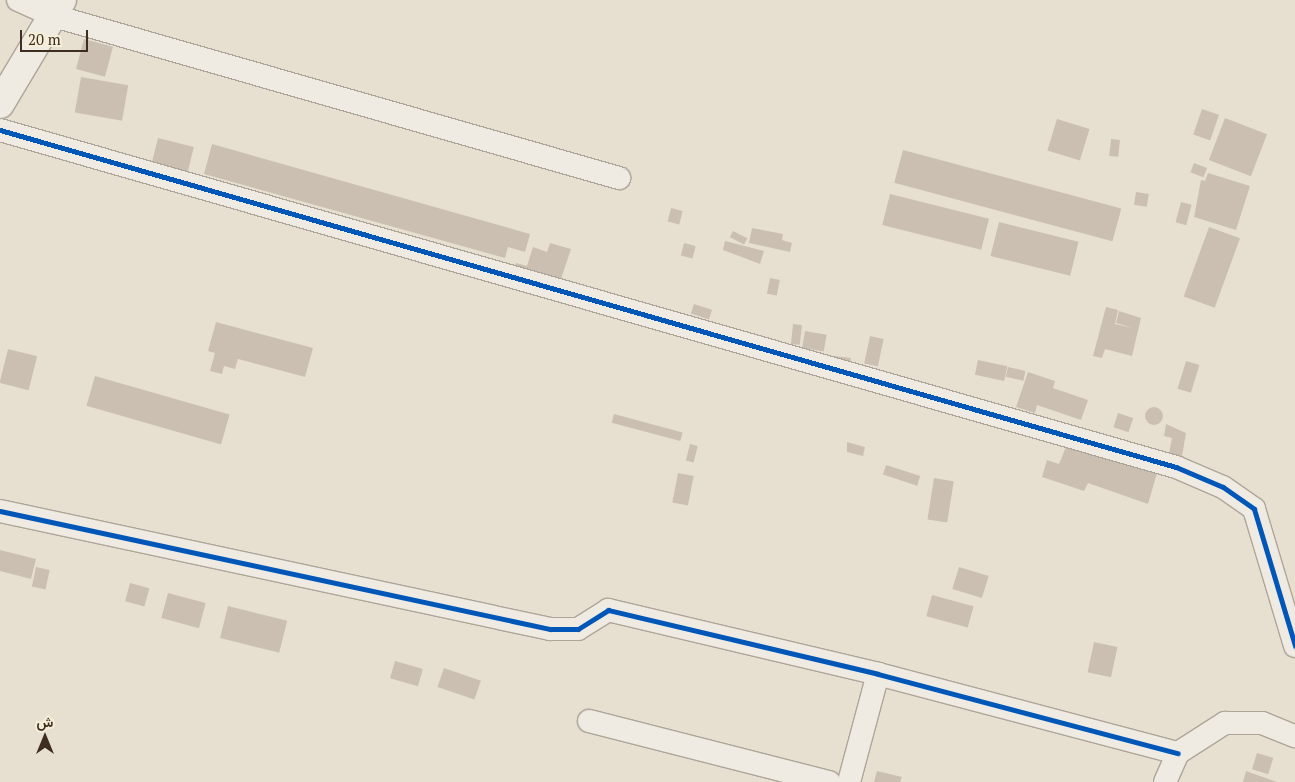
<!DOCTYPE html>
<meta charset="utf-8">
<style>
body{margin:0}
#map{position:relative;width:1295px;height:782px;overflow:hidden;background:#e7e0d1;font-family:"PT Serif",Vazirmatn,serif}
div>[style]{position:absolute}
.building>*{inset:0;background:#cbbfb2;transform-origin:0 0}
.round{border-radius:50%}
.roads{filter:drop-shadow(1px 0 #ada599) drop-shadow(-1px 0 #ada599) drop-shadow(0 1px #ada599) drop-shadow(0 -1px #ada599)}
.street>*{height:22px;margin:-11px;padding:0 11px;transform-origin:11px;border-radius:11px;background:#efebe3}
.secondary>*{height:28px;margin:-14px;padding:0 14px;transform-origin:14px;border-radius:14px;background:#efebe3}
.cycleway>*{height:5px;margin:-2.5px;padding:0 2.5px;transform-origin:2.5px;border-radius:2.5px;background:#0057b8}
span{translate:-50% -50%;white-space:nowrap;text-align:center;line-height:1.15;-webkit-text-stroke:4.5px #f7eed8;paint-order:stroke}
.north{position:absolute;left:20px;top:712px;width:50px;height:50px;-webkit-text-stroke:4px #f7eed8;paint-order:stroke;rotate:0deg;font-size:14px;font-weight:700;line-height:20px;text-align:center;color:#3d2e20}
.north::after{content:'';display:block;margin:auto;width:18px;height:22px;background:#3d2e20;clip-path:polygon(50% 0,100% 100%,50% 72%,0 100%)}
.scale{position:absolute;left:20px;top:30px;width:68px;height:22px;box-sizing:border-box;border:2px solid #3d2e20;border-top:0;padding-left:6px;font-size:15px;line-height:18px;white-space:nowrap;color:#3d2e20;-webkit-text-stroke:4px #f7eed8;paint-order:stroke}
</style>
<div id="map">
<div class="building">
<div style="left:84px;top:39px;width:30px;height:31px;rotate:15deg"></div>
<div style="left:81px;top:77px;width:48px;height:36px;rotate:10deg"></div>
<div style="left:1202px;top:109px;width:18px;height:27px;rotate:19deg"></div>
<div style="left:1225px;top:118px;width:45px;height:45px;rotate:21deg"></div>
<div style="left:1057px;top:119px;width:34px;height:33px;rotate:17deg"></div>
<div style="left:158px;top:138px;width:37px;height:26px;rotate:14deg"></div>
<div style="left:1111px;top:139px;width:9px;height:17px;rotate:6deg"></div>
<div style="clip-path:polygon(212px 144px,530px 234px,525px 252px,508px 247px,505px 258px,204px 174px)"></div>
<div style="left:903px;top:150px;width:226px;height:34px;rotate:15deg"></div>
<div style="left:1194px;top:163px;width:14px;height:10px;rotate:21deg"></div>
<div style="clip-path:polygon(1208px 173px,1250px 186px,1236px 230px,1194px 217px,1201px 180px,1205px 181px)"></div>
<div style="left:1136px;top:192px;width:13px;height:13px;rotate:9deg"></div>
<div style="left:890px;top:194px;width:102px;height:32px;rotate:14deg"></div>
<div style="left:1181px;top:202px;width:11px;height:21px;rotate:15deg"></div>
<div style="left:671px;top:208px;width:12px;height:14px;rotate:14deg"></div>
<div style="left:999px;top:222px;width:82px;height:35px;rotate:14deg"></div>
<div style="left:1209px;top:227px;width:33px;height:74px;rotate:20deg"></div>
<div style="clip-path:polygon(752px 228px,783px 234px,782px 240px,792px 243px,790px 252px,749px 243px)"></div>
<div style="left:733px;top:231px;width:16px;height:7px;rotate:27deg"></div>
<div style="clip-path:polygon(725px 241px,764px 251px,760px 264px,723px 250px)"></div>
<div style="clip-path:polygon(550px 243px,571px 249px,559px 285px,513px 271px,516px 263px,527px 266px,533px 247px,547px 252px)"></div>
<div style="left:684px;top:243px;width:12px;height:13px;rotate:14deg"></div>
<div style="left:770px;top:278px;width:10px;height:16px;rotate:11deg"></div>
<div style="left:694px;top:304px;width:19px;height:10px;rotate:18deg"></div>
<div style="clip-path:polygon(1106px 307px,1118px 310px,1115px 324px,1133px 328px,1116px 323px,1119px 311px,1141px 318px,1132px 356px,1105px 349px,1102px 358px,1093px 356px)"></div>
<div style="clip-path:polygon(216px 322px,313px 348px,305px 377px,238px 359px,235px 369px,224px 366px,222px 374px,210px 371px,215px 353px,208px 351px)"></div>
<div style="left:793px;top:324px;width:9px;height:20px;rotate:6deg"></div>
<div style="left:805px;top:331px;width:22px;height:17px;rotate:10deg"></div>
<div style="left:870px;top:336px;width:14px;height:28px;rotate:12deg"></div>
<div style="left:8px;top:349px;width:30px;height:35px;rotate:14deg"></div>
<div style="left:826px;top:355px;width:25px;height:10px;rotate:7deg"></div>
<div style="left:978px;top:360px;width:30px;height:15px;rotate:12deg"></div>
<div style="left:1186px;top:361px;width:14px;height:29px;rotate:17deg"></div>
<div style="left:1008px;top:367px;width:18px;height:10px;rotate:13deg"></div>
<div style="clip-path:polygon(1028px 372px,1055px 381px,1053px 388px,1088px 400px,1081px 420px,1037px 405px,1035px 413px,1016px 407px)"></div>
<div style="left:95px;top:376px;width:140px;height:31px;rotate:16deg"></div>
<div class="round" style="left:1145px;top:407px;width:18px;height:18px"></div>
<div style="left:1118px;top:413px;width:16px;height:15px;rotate:18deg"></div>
<div style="left:614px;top:414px;width:71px;height:9px;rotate:15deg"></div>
<div style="clip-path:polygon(1166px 424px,1186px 433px,1182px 456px,1169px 454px,1172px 438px,1164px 436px)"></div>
<div style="clip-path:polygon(1070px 437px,1081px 441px,1077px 458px,1081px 444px,1160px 463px,1148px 504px,1088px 483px,1084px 491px,1042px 477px,1047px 460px,1059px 464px)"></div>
<div style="clip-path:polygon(847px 442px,865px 447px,863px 456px,847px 452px)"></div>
<div style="left:690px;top:444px;width:8px;height:17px;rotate:14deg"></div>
<div style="left:886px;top:465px;width:36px;height:10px;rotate:18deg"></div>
<div style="left:678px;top:473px;width:16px;height:30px;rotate:11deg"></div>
<div style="left:934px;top:478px;width:20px;height:42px;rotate:9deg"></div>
<div style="clip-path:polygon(0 550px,36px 559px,31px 579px,0 571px)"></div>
<div style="left:36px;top:567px;width:14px;height:20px;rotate:12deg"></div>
<div style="left:959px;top:567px;width:31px;height:23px;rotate:17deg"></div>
<div style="left:130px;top:583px;width:20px;height:19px;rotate:15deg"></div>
<div style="left:168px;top:593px;width:39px;height:26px;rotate:15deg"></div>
<div style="left:932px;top:595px;width:43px;height:22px;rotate:15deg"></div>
<div style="left:228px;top:606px;width:61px;height:33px;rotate:14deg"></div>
<div style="left:1094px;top:642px;width:24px;height:31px;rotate:12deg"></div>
<div style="left:395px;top:661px;width:29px;height:18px;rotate:16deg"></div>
<div style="left:444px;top:668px;width:39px;height:20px;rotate:19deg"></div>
<div style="left:1257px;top:753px;width:17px;height:17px;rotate:17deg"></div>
<div style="clip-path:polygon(877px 771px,902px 777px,900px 782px,874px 782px)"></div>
<div style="clip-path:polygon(1246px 771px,1277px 782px,1243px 782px)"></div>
</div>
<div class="roads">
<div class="street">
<div style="left:18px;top:0;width:39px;rotate:24deg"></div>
<div style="left:54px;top:16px;width:588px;rotate:16deg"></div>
<div style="left:0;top:130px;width:1223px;rotate:15.99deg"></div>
<div style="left:1176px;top:467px;width:51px;rotate:23.1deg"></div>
<div style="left:1223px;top:487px;width:38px;rotate:35deg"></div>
<div style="left:1254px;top:509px;width:143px;rotate:73.3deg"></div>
<div style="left:0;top:511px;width:563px;rotate:12.11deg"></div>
<div style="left:550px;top:629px;width:28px"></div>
<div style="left:578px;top:629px;width:36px;rotate:-32deg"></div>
<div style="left:608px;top:610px;width:277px;rotate:13.3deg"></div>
<div style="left:878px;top:674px;width:310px;rotate:14.8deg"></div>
<div style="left:589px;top:721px;width:248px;rotate:14.3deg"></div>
<div style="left:849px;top:782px;width:112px;rotate:-75deg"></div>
<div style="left:1165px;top:782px;width:32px;rotate:-66deg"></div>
<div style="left:1178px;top:753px;width:56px;rotate:-32.6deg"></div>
<div style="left:1225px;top:723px;width:37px"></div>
<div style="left:1262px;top:723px;width:35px;rotate:22deg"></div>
</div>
<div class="secondary">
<div style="left:0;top:104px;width:121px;rotate:-59.2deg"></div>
</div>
</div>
<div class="cycleway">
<div style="left:0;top:130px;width:1223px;rotate:15.99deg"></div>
<div style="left:1176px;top:467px;width:51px;rotate:23.1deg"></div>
<div style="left:1223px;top:487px;width:38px;rotate:35deg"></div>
<div style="left:1254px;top:509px;width:143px;rotate:73.3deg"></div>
<div style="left:0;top:511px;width:563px;rotate:12.11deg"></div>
<div style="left:550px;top:629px;width:28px"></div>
<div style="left:578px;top:629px;width:36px;rotate:-32deg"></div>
<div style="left:608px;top:610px;width:277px;rotate:13.3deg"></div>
<div style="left:878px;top:674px;width:310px;rotate:14.8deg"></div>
</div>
<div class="north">ش</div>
<div class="scale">20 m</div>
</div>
